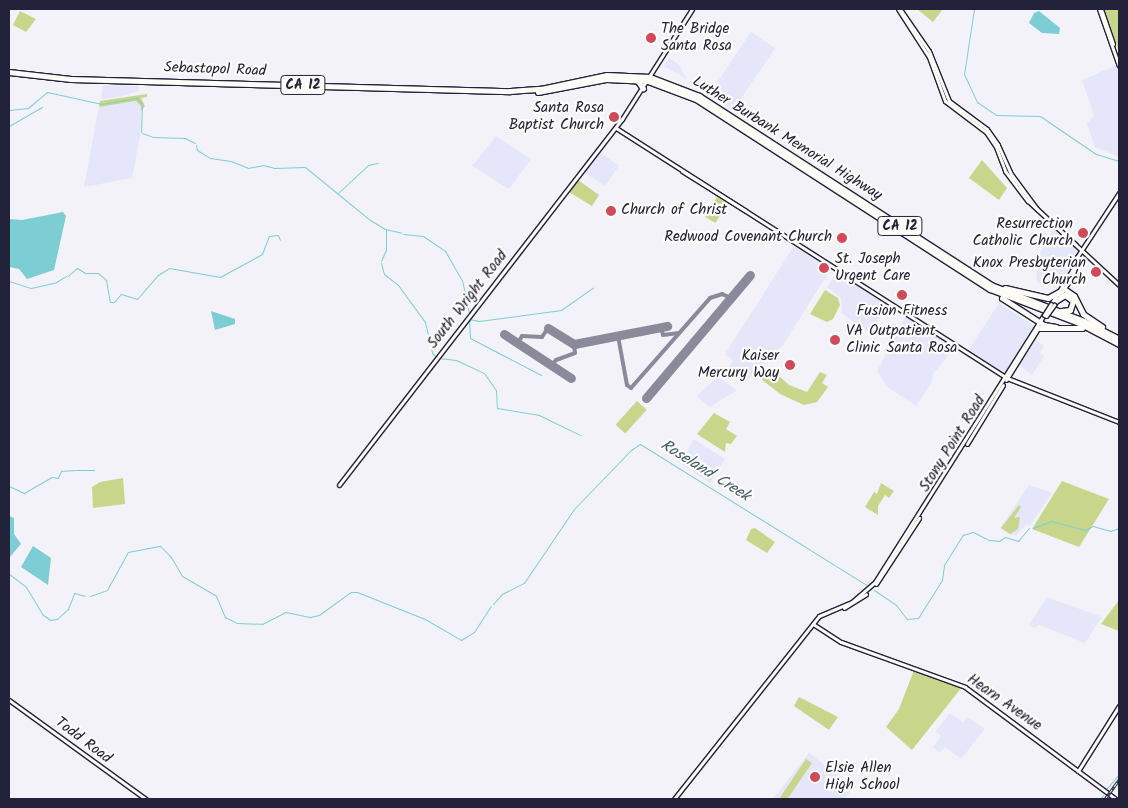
<!DOCTYPE html>
<style>
body{margin:0}
#map{position:relative;width:1128px;height:808px;overflow:hidden;background:#f2f2f8;font-family:Kalam,sans-serif}
div>[style]{position:absolute}
.built>*{inset:0;background:#e5e6f9;transform-origin:0 0}
.green>*{inset:0;background:#c7d68b;transform-origin:0 0}
.water>*{inset:0;background:#7dced4}
.stream>*{height:1px;margin:-0.5px;padding:0 0.5px;transform-origin:0.5px;border-radius:0.5px;background:#7dced4}
.taxiway>*{height:4px;margin:-2px;padding:0 2px;transform-origin:2px;border-radius:2px;background:#8a8a9a}
.runway>*{height:9px;margin:-4.5px;padding:0 4.5px;transform-origin:4.5px;border-radius:4.5px;background:#8a8a9a}
.roads{filter:drop-shadow(1px 0 #22223b) drop-shadow(-1px 0 #22223b) drop-shadow(0 1px #22223b) drop-shadow(0 -1px #22223b)}
.secondary>*{height:3px;margin:-1.5px;padding:0 1.5px;transform-origin:1.5px;border-radius:1.5px;background:#fdfcf7}
.primary>*{height:4.5px;margin:-2.25px;padding:0 2.25px;transform-origin:2.25px;border-radius:2.25px;background:#fdfcf7}
.highway>*{height:5px;margin:-2.5px;padding:0 2.5px;transform-origin:2.5px;border-radius:2.5px;background:#fdfcf7}
.rail>*{height:3px;margin-top:-1.5px;transform-origin:0;background:repeating-linear-gradient(90deg,#fdfcf7 0 4px,#22223b 0 8px);box-sizing:border-box;border-block:1px solid #22223b}
.bridges{filter:drop-shadow(1px 0 #22223b) drop-shadow(-1px 0 #22223b) drop-shadow(0 1px #22223b) drop-shadow(0 -1px #22223b)}
.secondary-bridge>*{height:3px;margin:-1.5px;padding:0 1.5px;transform-origin:1.5px;border-radius:1.5px;background:#fdfcf7}
.dots>*{width:14px;height:14px;translate:-50% -50%;box-sizing:border-box;border:2px solid #fdfcf7;border-radius:50%}
span{translate:-50% -50%;white-space:nowrap;text-align:center;line-height:1.15;-webkit-text-stroke:4.5px #fdfcf7;paint-order:stroke}
.shield-label span{padding:1px 4px;background:#fdfcf7;border:1px solid;border-radius:4px;-webkit-text-stroke-width:0}
.shield-label{font-size:14px;color:#22223b;font-weight:700}
.poi-label{font-size:15px;color:#22223b}
.left{translate:0 -50%;text-align:left}
.right{translate:-100% -50%;text-align:right}
.street-label{font-size:15px;color:#22223b}
.water-label{font-size:16px;color:#425e71;font-style:italic}
.frame{position:absolute;inset:0;border:10px solid #22223b;pointer-events:none}
</style>
<div id="map">
<div class="built">
<div style="left:751px;top:32px;width:29px;height:76px;rotate:34deg"></div>
<div style="clip-path:polygon(669px 58px,679px 65px,687px 79px,664px 66px)"></div>
<div style="clip-path:polygon(1115px 66px,1119px 71px,1119px 157px,1095px 147px,1087px 124px,1094px 115px,1082px 80px)"></div>
<div style="clip-path:polygon(103px 85px,138px 86px,139px 91px,119px 97px,101px 99px)"></div>
<div style="clip-path:polygon(136px 101px,141px 106px,140px 135px,132px 178px,84px 187px,99px 107px)"></div>
<div style="clip-path:polygon(496px 136px,531px 159px,509px 189px,472px 166px)"></div>
<div style="clip-path:polygon(601px 153px,619px 166px,605px 186px,584px 172px)"></div>
<div style="clip-path:polygon(1053px 229px,1080px 250px,1062px 284px,1037px 283px,1036px 261px)"></div>
<div style="clip-path:polygon(794px 246px,831px 269px,783px 345px,745px 382px,728px 369px,733px 360px,725px 354px)"></div>
<div style="clip-path:polygon(837px 272px,888px 305px,869px 334px,842px 313px,841px 298px,827px 287px)"></div>
<div style="left:999px;top:303px;width:43px;height:56px;rotate:33deg"></div>
<div style="clip-path:polygon(906px 316px,955px 347px,933px 374px,932px 382px,916px 406px,887px 387px,877px 371px)"></div>
<div style="clip-path:polygon(1036px 340px,1044px 346px,1040px 353px,1044px 356px,1032px 375px,1019px 365px)"></div>
<div style="clip-path:polygon(712px 373px,737px 390px,710px 407px,697px 396px,714px 380px,710px 376px)"></div>
<div style="clip-path:polygon(693px 439px,725px 459px,710px 483px,677px 461px,688px 451px)"></div>
<div style="clip-path:polygon(1029px 485px,1052px 493px,1030px 526px,1027px 524px,1016px 535px,1011px 535px,1000px 528px)"></div>
<div style="clip-path:polygon(1047px 597px,1102px 617px,1085px 643px,1039px 625px,1034px 628px,1029px 625px)"></div>
<div style="clip-path:polygon(950px 713px,963px 722px,967px 717px,985px 729px,961px 759px,945px 747px,940px 753px,933px 747px,941px 736px,935px 732px)"></div>
<div style="clip-path:polygon(809px 753px,853px 787px,848px 794px,844px 799px,773px 799px)"></div>
</div>
<div class="green">
<div style="clip-path:polygon(917px 9px,943px 9px,933px 22px)"></div>
<div style="clip-path:polygon(1102px 9px,1119px 9px,1119px 55px,1117px 46px)"></div>
<div style="clip-path:polygon(20px 11px,36px 19px,26px 32px,13px 25px)"></div>
<div style="clip-path:polygon(147px 94px,147px 97px,141px 98px,145px 106px,141px 111px,140px 135px,141px 106px,136px 101px,99px 107px,100px 101px)"></div>
<div style="clip-path:polygon(982px 160px,1007px 188px,999px 200px,969px 178px)"></div>
<div style="clip-path:polygon(578px 180px,599px 195px,592px 206px,569px 192px)"></div>
<div style="left:717px;top:197px;width:12px;height:23px;rotate:31deg"></div>
<div style="clip-path:polygon(825px 290px,838px 298px,840px 305px,833px 319px,827px 322px,810px 314px)"></div>
<div style="clip-path:polygon(771px 369px,789px 385px,807px 392px,820px 372px,827px 375px,822px 383px,828px 387px,817px 402px,804px 405px,780px 394px,761px 379px)"></div>
<div style="left:637px;top:401px;width:13px;height:32px;rotate:42deg"></div>
<div style="clip-path:polygon(714px 413px,730px 422px,726px 429px,737px 436px,731px 444px,726px 443px,725px 452px,697px 434px)"></div>
<div style="clip-path:polygon(123px 478px,125px 504px,93px 508px,92px 487px,100px 482px)"></div>
<div style="clip-path:polygon(1062px 481px,1109px 499px,1079px 547px,1032px 529px)"></div>
<div style="clip-path:polygon(881px 483px,894px 491px,889px 498px,885px 495px,878px 506px,878px 515px,865px 507px,874px 492px,877px 494px)"></div>
<div style="clip-path:polygon(1019px 505px,1021px 507px,1014px 518px,1020px 517px,1018px 529px,1010px 534px,1001px 528px)"></div>
<div style="clip-path:polygon(755px 528px,775px 542px,767px 553px,746px 540px,751px 529px)"></div>
<div style="clip-path:polygon(1119px 600px,1119px 631px,1101px 624px)"></div>
<div style="clip-path:polygon(914px 670px,962px 687px,912px 750px,886px 727px,899px 709px)"></div>
<div style="clip-path:polygon(799px 697px,838px 717px,829px 730px,794px 706px)"></div>
<div style="left:806px;top:759px;width:7px;height:46px;rotate:34deg"></div>
</div>
<div class="water">
<div style="clip-path:polygon(1039px 11px,1060px 28px,1059px 34px,1042px 33px,1029px 23px,1034px 13px)"></div>
<div style="clip-path:polygon(63px 212px,66px 216px,54px 270px,27px 279px,19px 269px,9px 267px,9px 219px,22px 220px)"></div>
<div style="clip-path:polygon(211px 311px,235px 319px,235px 324px,215px 330px)"></div>
<div style="clip-path:polygon(9px 516px,14px 518px,14px 534px,21px 544px,9px 558px)"></div>
<div style="clip-path:polygon(33px 546px,51px 558px,48px 585px,21px 567px)"></div>
</div>
<div class="stream">
<div style="left:974px;top:9px;width:66px;rotate:98.7deg"></div>
<div style="left:964px;top:74px;width:31px;rotate:65deg"></div>
<div style="left:977px;top:102px;width:23px;rotate:34deg"></div>
<div style="left:996px;top:115px;width:44px;rotate:1.3deg"></div>
<div style="left:1040px;top:116px;width:68px;rotate:34.2deg"></div>
<div style="left:1096px;top:154px;width:24px;rotate:17deg"></div>
<div style="left:9px;top:110px;width:19px;rotate:-6deg"></div>
<div style="left:28px;top:108px;width:25px;rotate:-40deg"></div>
<div style="left:47px;top:92px;width:56px;rotate:12.3deg"></div>
<div style="left:102px;top:104px;width:36px;rotate:-10deg"></div>
<div style="left:137px;top:98px;width:9px;rotate:54deg"></div>
<div style="left:142px;top:105px;width:27px;rotate:92deg"></div>
<div style="left:9px;top:126px;width:38px;rotate:-30deg"></div>
<div style="left:142px;top:133px;width:12px;rotate:20deg"></div>
<div style="left:153px;top:137px;width:32px;rotate:2deg"></div>
<div style="left:185px;top:138px;width:11px;rotate:27deg"></div>
<div style="left:196px;top:145px;width:5px;rotate:79deg"></div>
<div style="left:197px;top:150px;width:15px;rotate:32deg"></div>
<div style="left:210px;top:158px;width:21px;rotate:8deg"></div>
<div style="left:231px;top:161px;width:18px;rotate:22deg"></div>
<div style="left:248px;top:168px;width:15px;rotate:-11deg"></div>
<div style="left:263px;top:165px;width:11px;rotate:15deg"></div>
<div style="left:274px;top:168px;width:31px;rotate:-2deg"></div>
<div style="left:305px;top:167px;width:84px;rotate:39.2deg"></div>
<div style="left:370px;top:220px;width:17px;rotate:31deg"></div>
<div style="left:385px;top:229px;width:17px;rotate:13deg"></div>
<div style="left:338px;top:193px;width:41px;rotate:-43deg"></div>
<div style="left:368px;top:165px;width:10px;rotate:-11deg"></div>
<div style="left:403px;top:234px;width:20px;rotate:6deg"></div>
<div style="left:423px;top:236px;width:27px;rotate:34deg"></div>
<div style="left:445px;top:251px;width:34px;rotate:60deg"></div>
<div style="left:462px;top:280px;width:18px;rotate:77deg"></div>
<div style="left:381px;top:261px;width:12px;rotate:-66deg"></div>
<div style="left:386px;top:250px;width:20px;rotate:-90deg"></div>
<div style="left:381px;top:263px;width:11px;rotate:75deg"></div>
<div style="left:384px;top:274px;width:18px;rotate:38deg"></div>
<div style="left:398px;top:285px;width:46px;rotate:53.9deg"></div>
<div style="left:425px;top:322px;width:32px;rotate:77deg"></div>
<div style="left:432px;top:353px;width:6px;rotate:39deg"></div>
<div style="left:68px;top:276px;width:12px;rotate:-42deg"></div>
<div style="left:77px;top:268px;width:9px;rotate:32deg"></div>
<div style="left:85px;top:273px;width:13px"></div>
<div style="left:98px;top:273px;width:11px;rotate:41deg"></div>
<div style="left:106px;top:280px;width:22px;rotate:80deg"></div>
<div style="left:110px;top:302px;width:4px"></div>
<div style="left:114px;top:302px;width:11px;rotate:-49deg"></div>
<div style="left:121px;top:294px;width:17px;rotate:17deg"></div>
<div style="left:137px;top:299px;width:32px;rotate:-49deg"></div>
<div style="left:158px;top:275px;width:13px;rotate:-32deg"></div>
<div style="left:169px;top:268px;width:52px;rotate:10deg"></div>
<div style="left:220px;top:277px;width:48px;rotate:-28.7deg"></div>
<div style="left:262px;top:254px;width:19px;rotate:-69deg"></div>
<div style="left:269px;top:236px;width:9px;rotate:-6deg"></div>
<div style="left:278px;top:235px;width:5px;rotate:68deg"></div>
<div style="left:9px;top:281px;width:23px;rotate:18deg"></div>
<div style="left:31px;top:288px;width:26px;rotate:-13deg"></div>
<div style="left:56px;top:282px;width:12px;rotate:-31deg"></div>
<div style="left:466px;top:299px;width:14px;rotate:78deg"></div>
<div style="left:439px;top:358px;width:17px;rotate:7deg"></div>
<div style="left:456px;top:360px;width:31px;rotate:25deg"></div>
<div style="left:484px;top:373px;width:21px;rotate:55deg"></div>
<div style="left:496px;top:390px;width:18px;rotate:87deg"></div>
<div style="left:497px;top:408px;width:43px;rotate:9.5deg"></div>
<div style="left:539px;top:415px;width:46px;rotate:26deg"></div>
<div style="left:541px;top:375px;width:80px;rotate:-152.5deg"></div>
<div style="left:470px;top:338px;width:19px;rotate:-93deg"></div>
<div style="left:469px;top:319px;width:10px;rotate:11deg"></div>
<div style="left:479px;top:321px;width:83px;rotate:-7.6deg"></div>
<div style="left:561px;top:310px;width:39px;rotate:-35deg"></div>
<div style="left:76px;top:470px;width:18px"></div>
<div style="left:9px;top:486px;width:17px;rotate:25deg"></div>
<div style="left:24px;top:493px;width:32px;rotate:-30deg"></div>
<div style="left:52px;top:477px;width:6px;rotate:9deg"></div>
<div style="left:58px;top:478px;width:8px;rotate:-67deg"></div>
<div style="left:61px;top:471px;width:14px;rotate:-4deg"></div>
<div style="left:1033px;top:528px;width:19px;rotate:-21deg"></div>
<div style="left:1051px;top:521px;width:35px;rotate:15deg"></div>
<div style="left:1085px;top:530px;width:9px;rotate:-27deg"></div>
<div style="left:1093px;top:526px;width:18px;rotate:16deg"></div>
<div style="left:1110px;top:531px;width:9px;rotate:-18deg"></div>
<div style="left:9px;top:574px;width:21px;rotate:37deg"></div>
<div style="left:26px;top:587px;width:31px;rotate:59deg"></div>
<div style="left:42px;top:614px;width:10px;rotate:37deg"></div>
<div style="left:50px;top:620px;width:7px;rotate:-8deg"></div>
<div style="left:57px;top:619px;width:15px;rotate:-42deg"></div>
<div style="left:68px;top:609px;width:17px;rotate:-69deg"></div>
<div style="left:74px;top:593px;width:11px;rotate:15deg"></div>
<div style="left:874px;top:590px;width:27px;rotate:34deg"></div>
<div style="left:896px;top:605px;width:18px;rotate:52deg"></div>
<div style="left:907px;top:619px;width:11px;rotate:-5deg"></div>
<div style="left:918px;top:618px;width:45px;rotate:-57.7deg"></div>
<div style="left:942px;top:580px;width:15px;rotate:-82deg"></div>
<div style="left:944px;top:565px;width:36px;rotate:-58deg"></div>
<div style="left:963px;top:535px;width:10px;rotate:-17deg"></div>
<div style="left:973px;top:532px;width:18px;rotate:27deg"></div>
<div style="left:989px;top:540px;width:10px;rotate:6deg"></div>
<div style="left:999px;top:541px;width:7px;rotate:-34deg"></div>
<div style="left:1005px;top:537px;width:14px;rotate:17deg"></div>
<div style="left:1018px;top:541px;width:17px;rotate:-50deg"></div>
<div style="left:90px;top:596px;width:18px;rotate:-19deg"></div>
<div style="left:107px;top:590px;width:43px;rotate:-61.1deg"></div>
<div style="left:128px;top:552px;width:33px;rotate:-11deg"></div>
<div style="left:160px;top:546px;width:16px;rotate:45deg"></div>
<div style="left:171px;top:557px;width:22px;rotate:60deg"></div>
<div style="left:182px;top:576px;width:39px;rotate:30deg"></div>
<div style="left:216px;top:596px;width:23px;rotate:67deg"></div>
<div style="left:225px;top:617px;width:13px;rotate:27deg"></div>
<div style="left:237px;top:623px;width:25px;rotate:2deg"></div>
<div style="left:262px;top:624px;width:27px;rotate:-27deg"></div>
<div style="left:286px;top:612px;width:25px;rotate:12deg"></div>
<div style="left:310px;top:617px;width:9px;rotate:-13deg"></div>
<div style="left:319px;top:615px;width:39px;rotate:-36deg"></div>
<div style="left:351px;top:592px;width:6px"></div>
<div style="left:357px;top:592px;width:73px;rotate:21.7deg"></div>
<div style="left:425px;top:619px;width:42px;rotate:30.3deg"></div>
<div style="left:461px;top:640px;width:15px;rotate:-32deg"></div>
<div style="left:474px;top:632px;width:31px;rotate:-57deg"></div>
<div style="left:493px;top:604px;width:13px;rotate:-48deg"></div>
<div style="left:502px;top:594px;width:25px;rotate:-27deg"></div>
<div style="left:524px;top:583px;width:89px;rotate:-56deg"></div>
<div style="left:574px;top:509px;width:82px;rotate:-46deg"></div>
<div style="left:631px;top:450px;width:11px;rotate:-34deg"></div>
<div style="left:640px;top:444px;width:269px;rotate:31.9deg"></div>
<div style="left:1107px;top:788px;width:18px;rotate:-49deg"></div>
<div style="left:1100px;top:799px;width:5px;rotate:-53deg"></div>
</div>
<div class="taxiway">
<div style="left:661px;top:327px;width:8px;rotate:76deg"></div>
<div style="left:663px;top:335px;width:16px;rotate:-7deg"></div>
<div style="left:618px;top:336px;width:50px;rotate:79.6deg"></div>
<div style="left:627px;top:385px;width:5px;rotate:37deg"></div>
<div style="left:631px;top:388px;width:120px;rotate:-48.7deg"></div>
<div style="left:710px;top:298px;width:13px;rotate:-18deg"></div>
<div style="left:722px;top:294px;width:10px;rotate:24deg"></div>
<div style="left:518px;top:343px;width:8px;rotate:-60deg"></div>
<div style="left:522px;top:336px;width:20px;rotate:3deg"></div>
<div style="left:542px;top:337px;width:11px;rotate:-56deg"></div>
<div style="left:552px;top:365px;width:6px;rotate:-51deg"></div>
<div style="left:556px;top:360px;width:20px;rotate:-20deg"></div>
<div style="left:575px;top:353px;width:9px;rotate:-96deg"></div>
</div>
<div class="runway">
<div style="left:548px;top:328px;width:31px;rotate:32deg"></div>
<div style="left:574px;top:344px;width:95px;rotate:-11deg"></div>
<div style="left:504px;top:334px;width:80px;rotate:33.3deg"></div>
<div style="left:646px;top:398px;width:161px;rotate:-49.8deg"></div>
</div>
<div class="roads">
<div class="secondary">
<div style="left:898px;top:9px;width:57px;rotate:57.1deg"></div>
<div style="left:929px;top:57px;width:47px;rotate:70deg"></div>
<div style="left:945px;top:101px;width:51px;rotate:37.1deg"></div>
<div style="left:986px;top:132px;width:18px;rotate:56deg"></div>
<div style="left:996px;top:147px;width:26px;rotate:69deg"></div>
<div style="left:1005px;top:171px;width:38px;rotate:53deg"></div>
<div style="left:1028px;top:201px;width:65px;rotate:42.5deg"></div>
<div style="left:900px;top:9px;width:51px;rotate:55.4deg"></div>
<div style="left:929px;top:51px;width:54px;rotate:68.2deg"></div>
<div style="left:949px;top:101px;width:47px;rotate:36.4deg"></div>
<div style="left:987px;top:129px;width:19px;rotate:55deg"></div>
<div style="left:998px;top:145px;width:32px;rotate:66deg"></div>
<div style="left:1011px;top:174px;width:44px;rotate:53.4deg"></div>
<div style="left:1037px;top:209px;width:112px;rotate:42.8deg"></div>
<div style="left:1099px;top:9px;width:60px;rotate:70.7deg"></div>
<div style="left:1101px;top:9px;width:37px;rotate:71deg"></div>
<div style="left:616px;top:128px;width:464px;rotate:32.6deg"></div>
<div style="left:1007px;top:378px;width:120px;rotate:21.4deg"></div>
<div style="left:682px;top:171px;width:75px;rotate:32deg"></div>
<div style="left:1051px;top:304px;width:39px;rotate:-58deg"></div>
<div style="left:1072px;top:271px;width:15px;rotate:-70deg"></div>
<div style="left:1077px;top:257px;width:77px;rotate:-56.7deg"></div>
<div style="left:1054px;top:305px;width:36px;rotate:-58deg"></div>
<div style="left:1073px;top:274px;width:16px;rotate:-72deg"></div>
<div style="left:1006px;top:380px;width:59px;rotate:-58.2deg"></div>
<div style="left:967px;top:444px;width:69px;rotate:-58.6deg"></div>
<div style="left:339px;top:485px;width:463px;rotate:-52.3deg"></div>
<div style="left:622px;top:119px;width:130px;rotate:-57.5deg"></div>
<div style="left:876px;top:584px;width:79px;rotate:-56.9deg"></div>
<div style="left:844px;top:608px;width:26px;rotate:-32deg"></div>
<div style="left:813px;top:624px;width:33px;rotate:33deg"></div>
<div style="left:841px;top:642px;width:132px;rotate:19.9deg"></div>
<div style="left:965px;top:687px;width:188px;rotate:36.6deg"></div>
<div style="left:9px;top:700px;width:169px;rotate:35.9deg"></div>
<div style="left:1078px;top:771px;width:77px;rotate:-57.8deg"></div>
<div style="left:674px;top:799px;width:233px;rotate:-51.6deg"></div>
<div style="left:819px;top:616px;width:36px;rotate:-23deg"></div>
<div style="left:852px;top:602px;width:30px;rotate:-41deg"></div>
<div style="left:875px;top:582px;width:316px;rotate:-57.7deg"></div>
</div>
<div class="primary">
<div style="left:9px;top:72px;width:62px;rotate:6.4deg"></div>
<div style="left:71px;top:79px;width:439px;rotate:1.6deg"></div>
<div style="left:510px;top:91px;width:31px;rotate:-4deg"></div>
<div style="left:541px;top:89px;width:67px;rotate:-12deg"></div>
<div style="left:607px;top:75px;width:43px;rotate:2.7deg"></div>
<div style="left:638px;top:81px;width:9px;rotate:54deg"></div>
<div style="left:538px;top:92px;width:70px;rotate:-10.7deg"></div>
<div style="left:607px;top:79px;width:41px;rotate:2.8deg"></div>
</div>
<div class="highway">
<div style="left:650px;top:77px;width:53px;rotate:21.2deg"></div>
<div style="left:699px;top:96px;width:348px;rotate:32.9deg"></div>
<div style="left:991px;top:285px;width:100px;rotate:21.2deg"></div>
<div style="left:1084px;top:321px;width:39px;rotate:27deg"></div>
<div style="left:648px;top:81px;width:51px;rotate:20.6deg"></div>
<div style="left:696px;top:99px;width:350px;rotate:32.9deg"></div>
<div style="left:990px;top:289px;width:97px;rotate:21deg"></div>
<div style="left:1081px;top:324px;width:43px;rotate:27.8deg"></div>
<div style="left:1005px;top:288px;width:44px;rotate:13.1deg"></div>
<div style="left:1048px;top:298px;width:13px;rotate:-29deg"></div>
<div style="left:1064px;top:289px;width:12px;rotate:35deg"></div>
<div style="left:1074px;top:296px;width:20px;rotate:63deg"></div>
<div style="left:1083px;top:314px;width:23px;rotate:34deg"></div>
<div style="left:1002px;top:298px;width:50px;rotate:32.7deg"></div>
<div style="left:1044px;top:325px;width:12px;rotate:9deg"></div>
<div style="left:1057px;top:300px;width:9px;rotate:-32deg"></div>
<div style="left:1065px;top:295px;width:10px;rotate:37deg"></div>
<div style="left:1073px;top:301px;width:9px;rotate:108deg"></div>
<div style="left:1070px;top:310px;width:9px;rotate:174deg"></div>
<div style="left:1038px;top:328px;width:44px"></div>
</div>
</div>
<div class="rail">
<div style="left:1105px;top:799px;width:24px;rotate:-54deg"></div>
</div>
<div class="bridges">
<div class="secondary-bridge">
<div style="left:1044px;top:315px;width:13px;rotate:-58deg"></div>
<div style="left:1046px;top:316px;width:14px;rotate:-54deg"></div>
</div>
</div>
<div class="dots">
<div style="left:651px;top:38px;background:#d1495b"></div>
<div style="left:614px;top:117px;background:#d1495b"></div>
<div style="left:611px;top:211px;background:#d1495b"></div>
<div style="left:1083px;top:233px;background:#d1495b"></div>
<div style="left:842px;top:238px;background:#d1495b"></div>
<div style="left:824px;top:268px;background:#d1495b"></div>
<div style="left:1096px;top:272px;background:#d1495b"></div>
<div style="left:902px;top:295px;background:#d1495b"></div>
<div style="left:835px;top:340px;background:#d1495b"></div>
<div style="left:790px;top:365px;background:#d1495b"></div>
<div style="left:815px;top:777px;background:#d1495b"></div>
</div>
<div class="shield-label">
<span style="left:303px;top:85px">CA 12</span>
<span style="left:900px;top:226px">CA 12</span>
</div>
<div class="poi-label">
<span class="left" style="left:661px;top:38px">The Bridge<br>Santa Rosa</span>
<span class="right" style="left:604px;top:117px">Santa Rosa<br>Baptist Church</span>
<span class="left" style="left:621px;top:211px">Church of Christ</span>
<span class="right" style="left:1073px;top:233px">Resurrection<br>Catholic Church</span>
<span class="right" style="left:832px;top:238px">Redwood Covenant Church</span>
<span class="left" style="left:835px;top:268px">St. Joseph<br>Urgent Care</span>
<span class="right" style="left:1086px;top:272px">Knox Presbyterian<br>Church</span>
<span style="left:902px;top:312px">Fusion Fitness</span>
<span class="left" style="left:846px;top:340px">VA Outpatient<br>Clinic Santa Rosa</span>
<span class="right" style="left:779px;top:365px">Kaiser<br>Mercury Way</span>
<span class="left" style="left:825px;top:777px">Elsie Allen<br>High School</span>
</div>
<div class="street-label">
<span style="left:215px;top:70px;rotate:2deg">Sebastopol Road</span>
<span style="left:787px;top:139px;rotate:32deg">Luther Burbank Memorial Highway</span>
<span style="left:468px;top:300px;rotate:-52deg">South Wright Road</span>
<span style="left:953px;top:444px;rotate:-58deg">Stony Point Road</span>
<span style="left:1004px;top:703px;rotate:35deg">Hearn Avenue</span>
<span style="left:83px;top:741px;rotate:37deg">Todd Road</span>
</div>
<div class="water-label">
<span style="left:705px;top:471px;rotate:32deg">Roseland Creek</span>
</div>
<div class="frame"></div>
</div>
